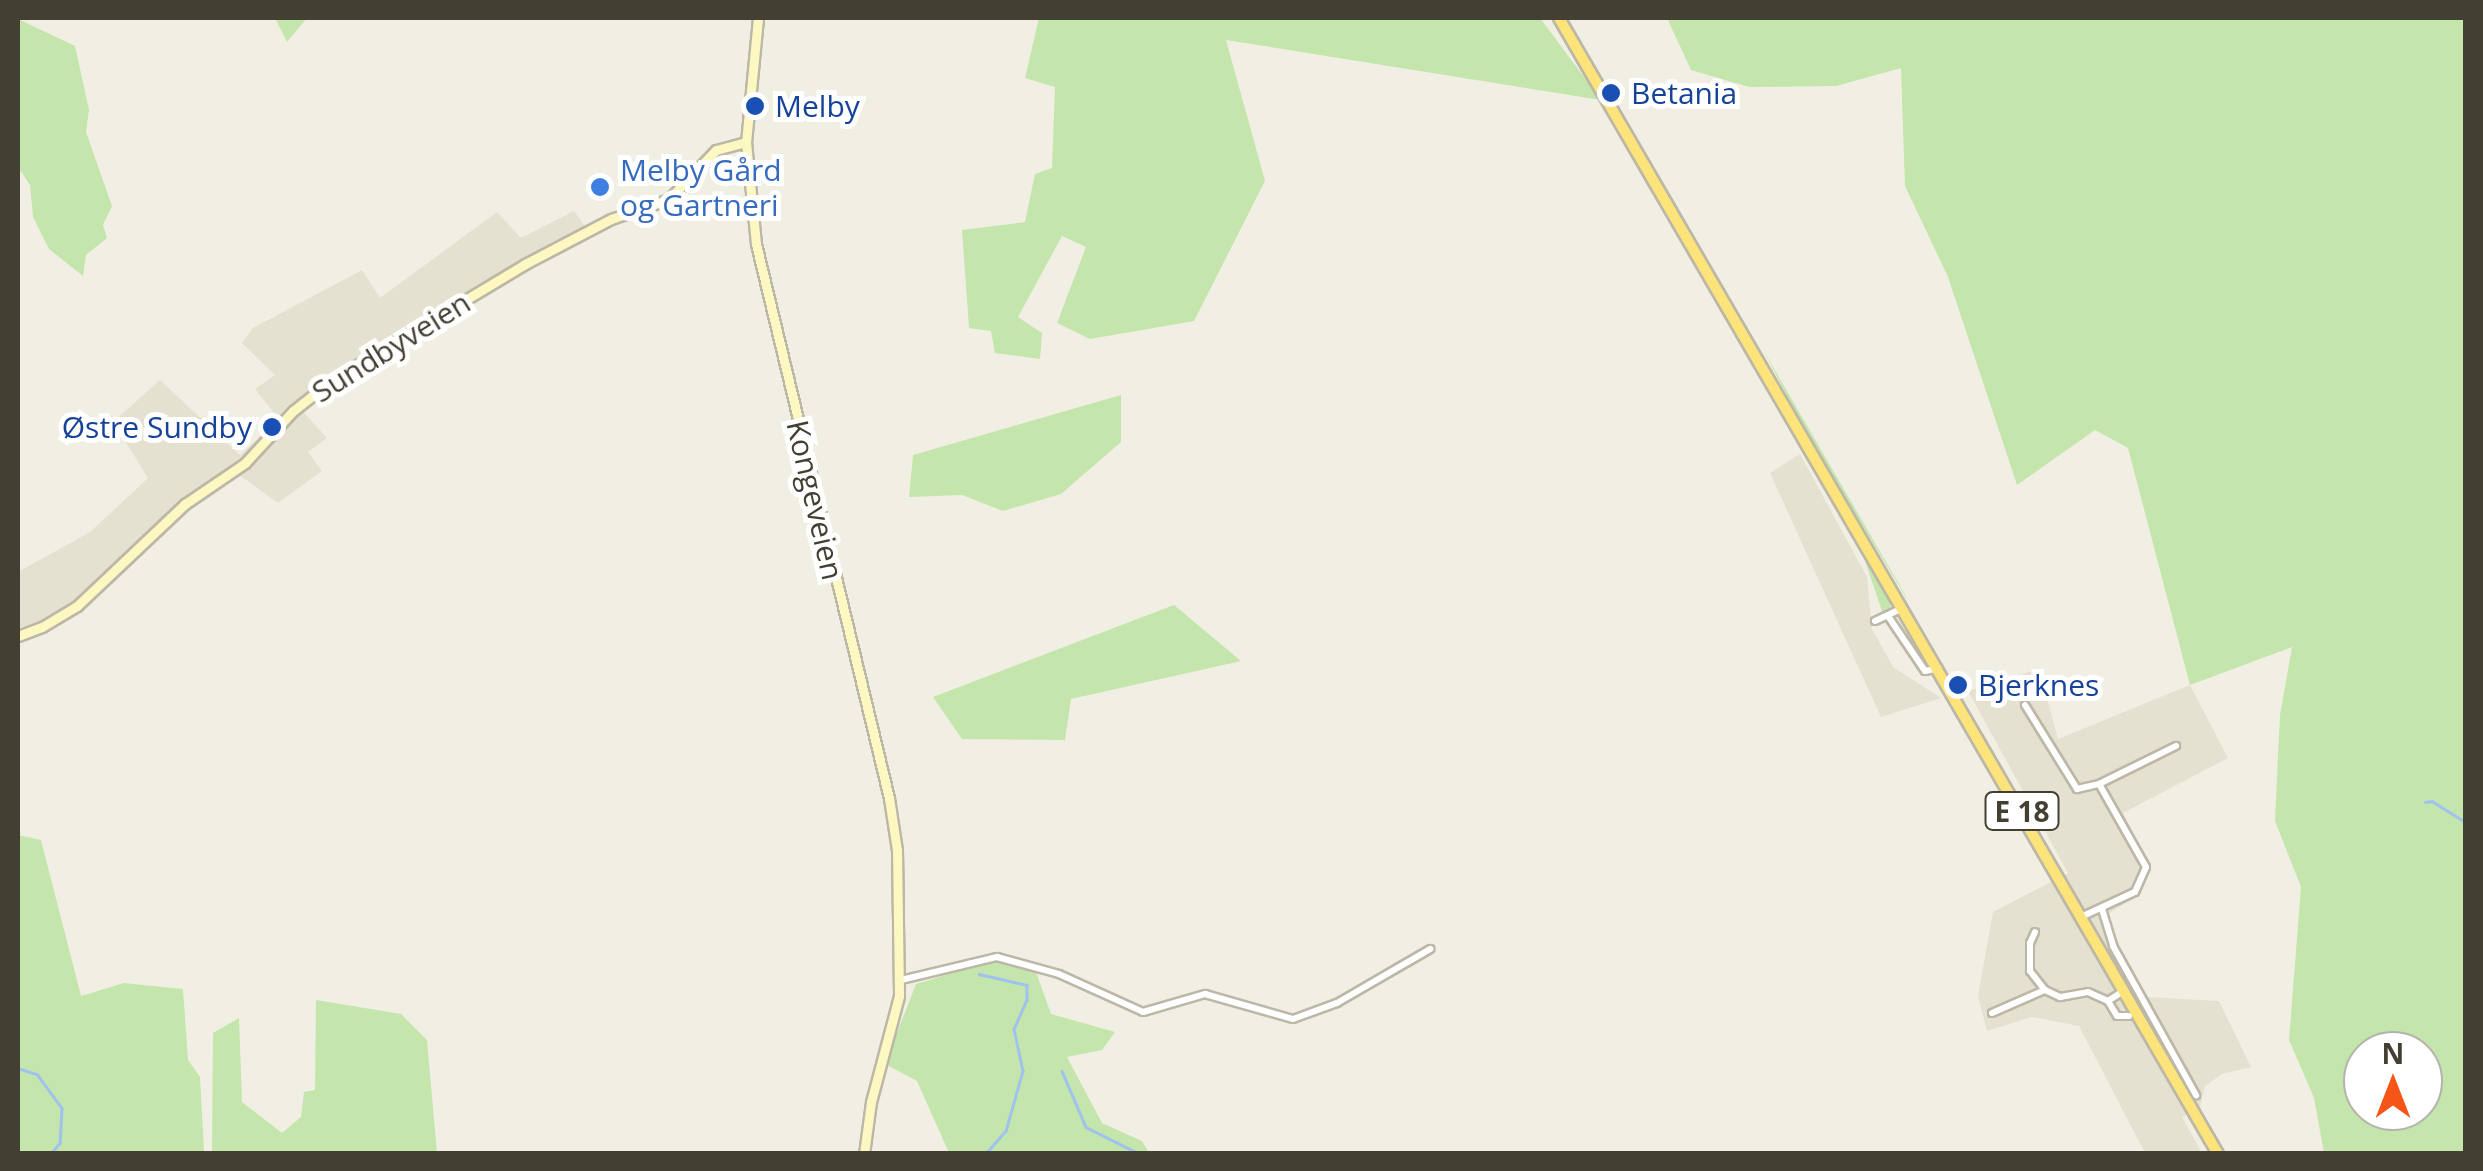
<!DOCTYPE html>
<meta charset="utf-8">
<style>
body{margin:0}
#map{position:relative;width:2483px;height:1171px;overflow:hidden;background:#f1efe3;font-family:"Open Sans",sans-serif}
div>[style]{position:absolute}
.residential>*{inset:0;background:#e5e1d1}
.green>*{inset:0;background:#c4e5ac}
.stream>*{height:2.5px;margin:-1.25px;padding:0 1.25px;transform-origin:1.25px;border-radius:1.25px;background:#9fc3ee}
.roads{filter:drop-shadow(2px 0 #bcb7a6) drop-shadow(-2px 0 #bcb7a6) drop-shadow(0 2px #bcb7a6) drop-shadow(0 -2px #bcb7a6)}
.minor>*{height:6px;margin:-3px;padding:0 3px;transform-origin:3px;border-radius:3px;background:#fff}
.secondary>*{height:9px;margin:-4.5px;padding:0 4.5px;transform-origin:4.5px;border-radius:4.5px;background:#fdf7c1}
.trunk>*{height:10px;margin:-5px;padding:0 5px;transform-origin:5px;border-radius:5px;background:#fce47a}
.dots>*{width:28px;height:28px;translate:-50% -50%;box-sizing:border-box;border:5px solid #fff;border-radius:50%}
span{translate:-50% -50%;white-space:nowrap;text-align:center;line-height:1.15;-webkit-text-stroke:10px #fff;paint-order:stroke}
.shield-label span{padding:2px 8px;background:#fff;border:2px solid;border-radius:8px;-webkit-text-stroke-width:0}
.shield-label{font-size:28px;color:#433f33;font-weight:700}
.transit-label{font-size:30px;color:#164399}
.left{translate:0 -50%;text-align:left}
.right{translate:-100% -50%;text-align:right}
.shop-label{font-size:30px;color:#366cbe}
.street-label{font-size:30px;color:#433f33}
.frame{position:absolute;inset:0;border:20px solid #433f33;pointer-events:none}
.north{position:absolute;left:2343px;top:1031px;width:100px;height:100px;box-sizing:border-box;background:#fff;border:2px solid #b4b2ad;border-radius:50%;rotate:0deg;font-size:28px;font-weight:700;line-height:40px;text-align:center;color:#433f33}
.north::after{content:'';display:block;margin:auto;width:35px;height:45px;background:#f55516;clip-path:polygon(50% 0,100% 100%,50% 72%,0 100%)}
</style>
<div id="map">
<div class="residential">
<div style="clip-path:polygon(574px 211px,587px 229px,298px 406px,327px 438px,308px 452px,322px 471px,278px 503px,231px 469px,96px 585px,42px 621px,18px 628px,18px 572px,90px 532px,148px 478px,113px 422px,160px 380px,240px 455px,279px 419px,255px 389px,275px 375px,242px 343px,253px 328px,362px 270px,380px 298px,497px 212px,521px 238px)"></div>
<div style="clip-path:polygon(1800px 454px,1867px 577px,1872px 629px,1893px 667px,1941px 698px,1881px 717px,1770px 473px)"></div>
<div style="clip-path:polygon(2039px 669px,2058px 739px,2190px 685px,2228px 758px,2123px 813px,2151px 867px,2139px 895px,2108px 914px,2117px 947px,2148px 997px,2219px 1001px,2251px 1067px,2222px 1074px,2205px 1086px,2200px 1107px,2182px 1117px,2202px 1153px,2145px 1153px,2079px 1026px,2032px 1017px,1987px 1031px,1978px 996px,1993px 912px,2068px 873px,1968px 691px)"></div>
</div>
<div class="green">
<div style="clip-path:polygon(275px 18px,307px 18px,287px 42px)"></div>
<div style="clip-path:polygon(1039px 18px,1540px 18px,1601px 100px,1226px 40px,1265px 181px,1194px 321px,1090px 339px,1057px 323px,1086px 247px,1062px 236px,1018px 317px,1042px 333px,1040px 359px,995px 353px,991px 331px,969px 328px,962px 230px,1025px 222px,1035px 174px,1052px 168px,1055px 87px,1025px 78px)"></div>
<div style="clip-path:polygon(evenodd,1667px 18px,2465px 18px,2465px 1153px,2324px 1153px,2314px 1098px,2289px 1040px,2301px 887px,2275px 821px,2280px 715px,2292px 647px,2190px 685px,2128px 448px,2095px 430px,2017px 485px,1948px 277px,1905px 186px,1901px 68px,1836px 86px,1749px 87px,1691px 70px,1667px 18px,2363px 1051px,2423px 1051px,2423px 1111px,2363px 1111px,2363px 1051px)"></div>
<div style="clip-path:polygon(18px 19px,75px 46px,89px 110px,86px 132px,112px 206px,103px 225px,107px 238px,86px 255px,83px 276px,49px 249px,33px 217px,30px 185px,18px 167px)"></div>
<div style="clip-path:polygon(1762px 348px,1907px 598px,1907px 599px,1809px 437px)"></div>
<div style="clip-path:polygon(1754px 362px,1890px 599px,1890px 608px,1883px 614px,1862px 552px)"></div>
<div style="clip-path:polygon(1121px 395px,1121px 442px,1061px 494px,1003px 511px,962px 495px,909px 497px,913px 455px)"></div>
<div style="clip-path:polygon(1174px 605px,1241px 661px,1071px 699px,1065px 740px,962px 739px,933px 697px)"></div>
<div style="clip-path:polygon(18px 835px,41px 840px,81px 996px,124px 983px,183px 989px,188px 1060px,200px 1077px,204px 1151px,18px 1153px)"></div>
<div style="clip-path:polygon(995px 960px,1035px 969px,1051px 1014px,1115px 1032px,1102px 1050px,1067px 1057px,1102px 1123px,1142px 1141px,1149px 1153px,949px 1153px,917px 1081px,885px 1064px,916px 984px)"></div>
<div style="clip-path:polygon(316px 1000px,401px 1014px,427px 1040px,437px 1153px,212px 1151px,213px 1033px,239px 1018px,242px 1102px,282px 1133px,301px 1117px,304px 1092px,315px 1090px)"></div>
</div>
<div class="stream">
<div style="left:2425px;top:802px;width:7px;rotate:-8deg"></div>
<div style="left:2432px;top:801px;width:40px;rotate:32deg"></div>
<div style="left:979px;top:974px;width:49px;rotate:12.9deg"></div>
<div style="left:1027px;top:985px;width:15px;rotate:90deg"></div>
<div style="left:1027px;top:1000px;width:32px;rotate:114deg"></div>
<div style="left:1014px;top:1029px;width:43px;rotate:77.9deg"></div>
<div style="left:1023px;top:1071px;width:62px;rotate:105.8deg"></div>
<div style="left:1006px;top:1131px;width:30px;rotate:131deg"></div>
<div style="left:18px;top:1068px;width:20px;rotate:18deg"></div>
<div style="left:37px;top:1074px;width:42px;rotate:53.7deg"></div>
<div style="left:62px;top:1108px;width:35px;rotate:93deg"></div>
<div style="left:60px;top:1143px;width:14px;rotate:129deg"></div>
<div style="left:1062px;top:1071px;width:61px;rotate:66.8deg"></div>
<div style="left:1086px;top:1127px;width:60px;rotate:26.6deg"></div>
</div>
<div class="roads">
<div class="minor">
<div style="left:1888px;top:616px;width:66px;rotate:56.1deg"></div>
<div style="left:1925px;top:671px;width:14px;rotate:-12deg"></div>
<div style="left:1875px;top:621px;width:29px;rotate:-25deg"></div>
<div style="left:2025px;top:705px;width:99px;rotate:58.2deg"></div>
<div style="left:2077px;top:789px;width:23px;rotate:-13deg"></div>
<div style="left:2099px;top:784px;width:86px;rotate:-26.3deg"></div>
<div style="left:2102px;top:909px;width:39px;rotate:73deg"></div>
<div style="left:2113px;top:946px;width:171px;rotate:60.9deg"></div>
<div style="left:2083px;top:916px;width:57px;rotate:-24.8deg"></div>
<div style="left:2135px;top:892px;width:27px;rotate:-66deg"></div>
<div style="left:2146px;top:867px;width:95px;rotate:-119.5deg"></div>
<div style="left:2035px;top:932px;width:12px;rotate:114deg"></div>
<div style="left:2030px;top:943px;width:28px;rotate:90deg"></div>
<div style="left:2030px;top:971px;width:24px;rotate:52deg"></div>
<div style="left:2045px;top:990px;width:17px;rotate:25deg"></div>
<div style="left:2060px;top:997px;width:28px;rotate:-10deg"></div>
<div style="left:2088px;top:992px;width:22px;rotate:24deg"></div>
<div style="left:2108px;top:1001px;width:20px;rotate:-33deg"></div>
<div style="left:901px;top:980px;width:99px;rotate:-13.5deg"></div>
<div style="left:997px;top:957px;width:64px;rotate:15.3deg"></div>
<div style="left:1059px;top:974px;width:92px;rotate:24.3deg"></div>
<div style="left:1143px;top:1012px;width:65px;rotate:-16.2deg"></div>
<div style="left:1205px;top:994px;width:91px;rotate:15.9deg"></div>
<div style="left:1293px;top:1019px;width:47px;rotate:-20deg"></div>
<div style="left:1337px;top:1003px;width:108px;rotate:-30.1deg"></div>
<div style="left:2108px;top:1001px;width:17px;rotate:59deg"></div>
<div style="left:2117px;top:1016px;width:12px"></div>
<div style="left:1992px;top:1013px;width:58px;rotate:-23.5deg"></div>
</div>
<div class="secondary">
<div style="left:758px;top:18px;width:125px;rotate:95.5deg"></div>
<div style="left:746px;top:142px;width:102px;rotate:84.4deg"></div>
<div style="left:756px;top:244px;width:570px;rotate:76.5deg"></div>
<div style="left:889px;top:798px;width:53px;rotate:81.3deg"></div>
<div style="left:897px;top:850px;width:146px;rotate:89.2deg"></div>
<div style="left:899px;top:996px;width:110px;rotate:104.8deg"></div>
<div style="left:871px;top:1102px;width:52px;rotate:97.7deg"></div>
<div style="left:18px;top:636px;width:26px;rotate:-21deg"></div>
<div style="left:42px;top:627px;width:41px;rotate:-31deg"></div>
<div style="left:77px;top:606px;width:149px;rotate:-43.4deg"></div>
<div style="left:185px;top:504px;width:73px;rotate:-34.3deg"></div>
<div style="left:245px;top:463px;width:71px;rotate:-47.3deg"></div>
<div style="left:293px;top:411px;width:50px;rotate:-38.5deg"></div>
<div style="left:332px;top:380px;width:225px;rotate:-31deg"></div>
<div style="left:525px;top:264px;width:97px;rotate:-27.6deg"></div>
<div style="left:611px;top:219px;width:61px;rotate:-19deg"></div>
<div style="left:669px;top:199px;width:68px;rotate:-46.2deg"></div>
<div style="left:716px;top:150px;width:31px;rotate:-15deg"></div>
</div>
<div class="trunk">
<div style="left:1559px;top:18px;width:1313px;rotate:59.88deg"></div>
</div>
</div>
<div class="dots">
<div style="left:1611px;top:93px;background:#1a4fb4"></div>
<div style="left:755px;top:106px;background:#1a4fb4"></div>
<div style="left:600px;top:187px;background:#3f7fe0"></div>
<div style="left:272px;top:427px;background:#1a4fb4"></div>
<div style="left:1958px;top:685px;background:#1a4fb4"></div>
</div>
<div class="shield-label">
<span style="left:2022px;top:811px">E 18</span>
</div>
<div class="transit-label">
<span class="left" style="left:1631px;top:93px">Betania</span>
<span class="left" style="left:775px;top:106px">Melby</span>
<span class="right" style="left:252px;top:427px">Østre Sundby</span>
<span class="left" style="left:1978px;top:685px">Bjerknes</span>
</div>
<div class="shop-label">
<span class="left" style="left:620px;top:187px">Melby Gård<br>og Gartneri</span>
</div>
<div class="street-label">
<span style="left:391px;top:347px;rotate:-32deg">Sundbyveien</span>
<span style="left:815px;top:500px;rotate:77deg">Kongeveien</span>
</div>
<div class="frame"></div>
<div class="north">N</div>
</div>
